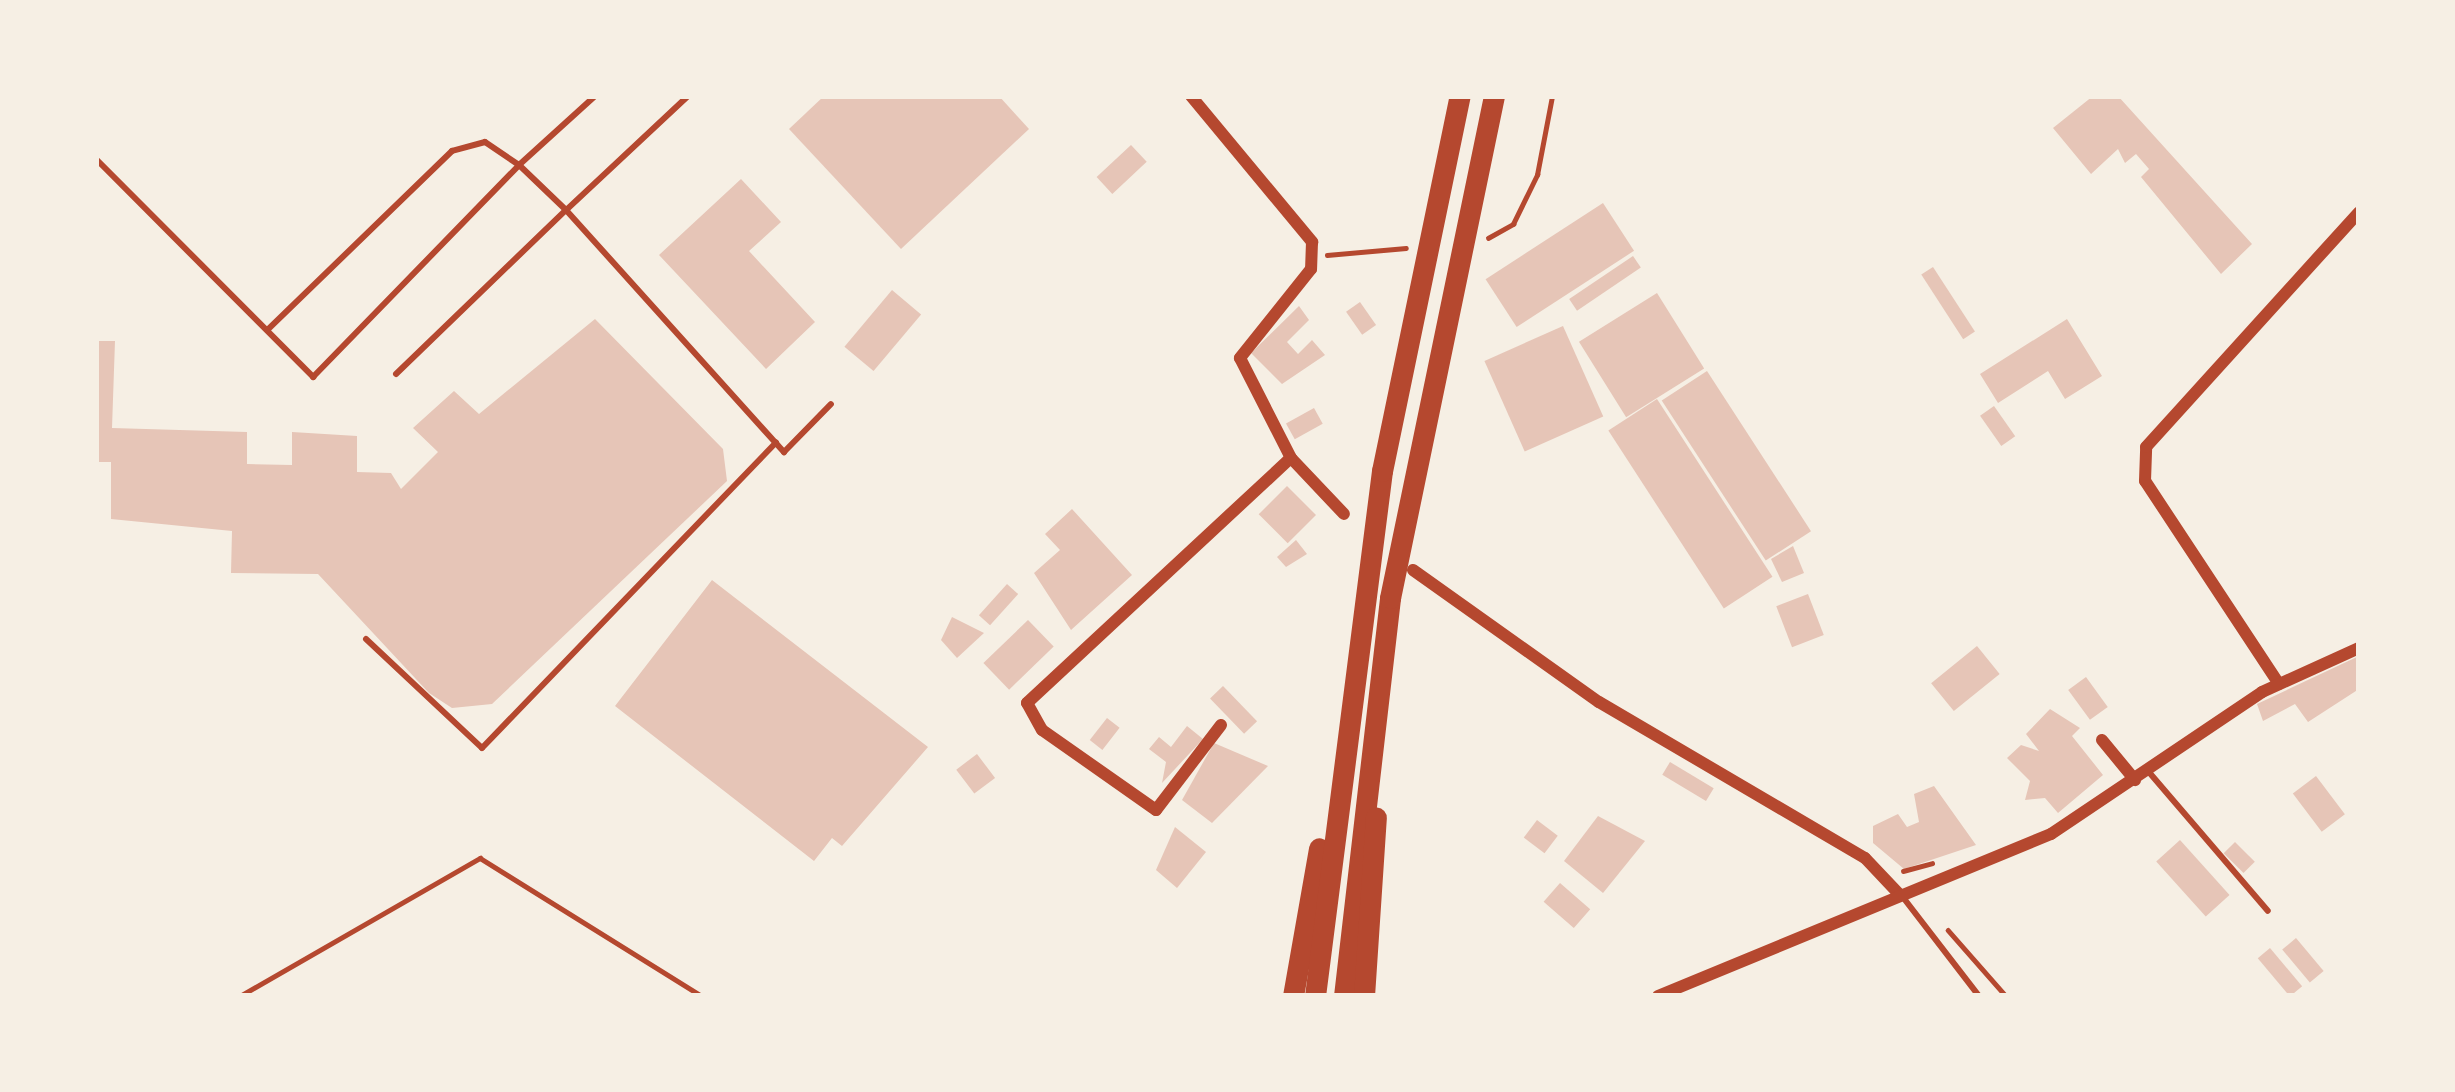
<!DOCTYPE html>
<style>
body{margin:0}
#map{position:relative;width:2455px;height:1092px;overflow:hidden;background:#f6efe4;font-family:"Playfair Display",serif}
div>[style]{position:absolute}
.building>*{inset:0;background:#e6c5b7;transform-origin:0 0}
.path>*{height:4.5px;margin:-2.25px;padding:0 2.25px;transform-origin:2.25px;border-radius:2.25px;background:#b5482f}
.service>*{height:6px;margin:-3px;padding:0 3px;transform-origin:3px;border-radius:3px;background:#b5482f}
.minor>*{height:12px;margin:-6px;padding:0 6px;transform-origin:6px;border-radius:6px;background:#b5482f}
.trunk>*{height:21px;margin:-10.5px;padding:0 10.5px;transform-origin:10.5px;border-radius:10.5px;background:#b5482f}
span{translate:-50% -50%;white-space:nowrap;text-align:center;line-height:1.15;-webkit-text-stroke:10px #f6efe4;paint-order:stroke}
.frame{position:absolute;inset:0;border:99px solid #f6efe4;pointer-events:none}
</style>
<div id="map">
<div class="building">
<div style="clip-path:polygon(824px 96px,999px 96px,1029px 129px,901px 249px,789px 129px)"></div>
<div style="clip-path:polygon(2093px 96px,2118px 96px,2252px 244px,2221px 274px,2141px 177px,2149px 169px,2136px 154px,2125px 163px,2118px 149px,2091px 174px,2053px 128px)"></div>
<div style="left:1131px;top:145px;width:23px;height:47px;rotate:47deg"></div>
<div style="clip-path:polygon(741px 179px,781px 222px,749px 251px,815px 322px,766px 369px,659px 255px)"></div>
<div style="left:1603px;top:203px;width:57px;height:140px;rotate:57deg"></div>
<div style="left:1633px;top:256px;width:14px;height:77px;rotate:56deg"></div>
<div style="left:1933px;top:267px;width:77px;height:14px;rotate:57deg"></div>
<div style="left:892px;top:290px;width:38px;height:74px;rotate:40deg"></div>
<div style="left:1657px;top:293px;width:89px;height:92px;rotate:58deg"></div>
<div style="left:1360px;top:302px;width:28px;height:17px;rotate:55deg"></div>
<div style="clip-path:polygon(1299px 306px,1309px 320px,1287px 342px,1298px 354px,1312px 340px,1325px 355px,1282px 384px,1251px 353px)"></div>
<div style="clip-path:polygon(595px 319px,723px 449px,727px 481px,492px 704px,452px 708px,429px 693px,318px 574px,231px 573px,232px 531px,111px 519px,111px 462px,96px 462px,96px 341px,115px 341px,112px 428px,247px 432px,247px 464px,292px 465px,292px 432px,357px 436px,357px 472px,391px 473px,401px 489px,438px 452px,413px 428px,454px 391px,479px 414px)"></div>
<div style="clip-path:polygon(2067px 319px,2102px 376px,2065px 399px,2048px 371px,1998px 403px,1980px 374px)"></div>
<div style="left:1563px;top:326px;width:99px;height:86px;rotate:66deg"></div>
<div style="left:1707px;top:371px;width:191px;height:54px;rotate:57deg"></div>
<div style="left:1657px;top:399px;width:212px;height:58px;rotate:57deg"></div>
<div style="left:1994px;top:406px;width:37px;height:17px;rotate:55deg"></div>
<div style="left:1314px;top:408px;width:18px;height:32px;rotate:61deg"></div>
<div style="left:1287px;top:486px;width:41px;height:40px;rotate:45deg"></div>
<div style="clip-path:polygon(1072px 509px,1132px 575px,1071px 630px,1034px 573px,1060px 550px,1045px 534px)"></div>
<div style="clip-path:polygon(1296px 540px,1307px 554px,1286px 567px,1277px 557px)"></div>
<div style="clip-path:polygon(1793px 546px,1804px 573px,1782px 582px,1771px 559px)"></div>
<div style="clip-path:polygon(712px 580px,928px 747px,842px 846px,832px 838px,814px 861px,615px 706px)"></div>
<div style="left:1007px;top:584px;width:15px;height:42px;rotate:42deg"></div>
<div style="left:1808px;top:594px;width:44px;height:34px;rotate:69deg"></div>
<div style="clip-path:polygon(952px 617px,984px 633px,957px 658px,941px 640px)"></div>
<div style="left:1028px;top:620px;width:37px;height:62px;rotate:46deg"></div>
<div style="left:1977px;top:646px;width:36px;height:59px;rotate:51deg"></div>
<div style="clip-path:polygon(2359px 656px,2359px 689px,2308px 722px,2295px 704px,2263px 721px,2257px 704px)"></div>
<div style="left:2086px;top:677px;width:37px;height:22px;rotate:54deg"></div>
<div style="left:1223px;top:686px;width:49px;height:18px;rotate:46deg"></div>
<div style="clip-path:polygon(2050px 709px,2080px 728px,2072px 736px,2103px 775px,2058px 813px,2045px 798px,2025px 800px,2030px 781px,2007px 758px,2021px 745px,2039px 751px,2026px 734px)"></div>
<div style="left:1107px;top:718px;width:16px;height:28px;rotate:38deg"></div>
<div style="clip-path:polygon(1187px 726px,1203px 739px,1162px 783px,1166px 762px,1149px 749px,1159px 737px,1171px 747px)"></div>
<div style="clip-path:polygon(1214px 743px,1268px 766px,1212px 823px,1182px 800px)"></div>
<div style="left:977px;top:754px;width:30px;height:26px;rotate:53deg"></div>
<div style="left:1670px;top:762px;width:51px;height:15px;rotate:31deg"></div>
<div style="left:2316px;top:776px;width:48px;height:29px;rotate:53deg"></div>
<div style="clip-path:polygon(1934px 786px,1976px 845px,1904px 869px,1873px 843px,1873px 826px,1898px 814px,1907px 827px,1919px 822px,1914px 794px)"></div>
<div style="clip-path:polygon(1598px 816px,1645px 841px,1603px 893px,1564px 861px)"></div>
<div style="left:1537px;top:820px;width:26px;height:22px;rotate:37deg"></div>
<div style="clip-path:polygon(1175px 827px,1206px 852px,1177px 888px,1156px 870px)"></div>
<div style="left:2180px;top:840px;width:74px;height:32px;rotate:48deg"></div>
<div style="left:2235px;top:842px;width:28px;height:16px;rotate:45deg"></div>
<div style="left:1560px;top:883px;width:40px;height:25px;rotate:41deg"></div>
<div style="left:2296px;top:938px;width:43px;height:18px;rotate:50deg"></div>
<div style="left:2270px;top:948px;width:50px;height:16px;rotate:50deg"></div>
</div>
<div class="path">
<div style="left:1488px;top:238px;width:29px;rotate:-29deg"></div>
<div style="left:1513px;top:224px;width:55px;rotate:-63.9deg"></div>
<div style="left:1537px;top:175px;width:80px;rotate:-79.2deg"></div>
<div style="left:1327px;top:255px;width:79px;rotate:-5.1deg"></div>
<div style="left:1903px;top:871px;width:30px;rotate:-15deg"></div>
<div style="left:1948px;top:930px;width:88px;rotate:48.7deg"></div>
<div style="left:240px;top:996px;width:277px;rotate:-29.9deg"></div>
<div style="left:480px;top:858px;width:261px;rotate:31.9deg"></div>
</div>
<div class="service">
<div style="left:688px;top:96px;width:167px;rotate:136.9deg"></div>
<div style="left:566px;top:210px;width:326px;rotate:48deg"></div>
<div style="left:784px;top:452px;width:67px;rotate:-45.6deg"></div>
<div style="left:96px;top:159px;width:308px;rotate:45.1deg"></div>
<div style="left:313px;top:377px;width:296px;rotate:-45.8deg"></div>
<div style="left:519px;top:165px;width:41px;rotate:-145.9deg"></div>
<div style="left:485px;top:142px;width:34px;rotate:165deg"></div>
<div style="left:452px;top:151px;width:257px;rotate:135.9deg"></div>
<div style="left:396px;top:374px;width:236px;rotate:-44deg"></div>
<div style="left:566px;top:210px;width:65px;rotate:-136.2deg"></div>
<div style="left:519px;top:165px;width:103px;rotate:-42.2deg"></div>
<div style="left:366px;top:639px;width:159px;rotate:43.2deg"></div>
<div style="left:482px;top:748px;width:424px;rotate:-46.1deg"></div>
<div style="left:2148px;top:771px;width:184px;rotate:49.4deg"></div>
<div style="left:1902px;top:896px;width:126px;rotate:52.4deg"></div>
</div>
<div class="minor">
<div style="left:1191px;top:96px;width:190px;rotate:50.3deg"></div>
<div style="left:1312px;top:242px;width:27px;rotate:92deg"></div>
<div style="left:1311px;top:269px;width:114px;rotate:128.6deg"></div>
<div style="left:1240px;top:358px;width:112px;rotate:63deg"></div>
<div style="left:1291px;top:458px;width:77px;rotate:46.6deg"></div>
<div style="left:1413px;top:570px;width:228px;rotate:35.4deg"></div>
<div style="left:1599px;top:702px;width:308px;rotate:30.4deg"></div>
<div style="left:1865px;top:858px;width:50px;rotate:46.6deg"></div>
<div style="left:2279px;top:684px;width:243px;rotate:-123.4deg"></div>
<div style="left:2145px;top:481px;width:34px;rotate:-88deg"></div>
<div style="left:2146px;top:447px;width:317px;rotate:-47.8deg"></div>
<div style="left:1221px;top:725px;width:107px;rotate:127.4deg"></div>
<div style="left:1156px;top:810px;width:139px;rotate:-144.9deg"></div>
<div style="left:1042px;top:730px;width:31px;rotate:-119deg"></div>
<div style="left:1027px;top:703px;width:360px;rotate:-42.9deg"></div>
<div style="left:2102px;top:740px;width:52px;rotate:50.5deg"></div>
<div style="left:1658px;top:996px;width:425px;rotate:-22.4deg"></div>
<div style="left:2051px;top:834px;width:254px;rotate:-33.9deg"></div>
<div style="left:2262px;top:692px;width:107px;rotate:-24.4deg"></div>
</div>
<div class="trunk">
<div style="left:1293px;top:996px;width:150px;rotate:-80deg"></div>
<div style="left:1315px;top:996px;width:529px;rotate:-82.73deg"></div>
<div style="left:1382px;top:471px;width:383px;rotate:-78.3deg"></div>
<div style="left:1344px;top:996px;width:401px;rotate:-83.4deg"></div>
<div style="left:1390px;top:598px;width:513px;rotate:-78.3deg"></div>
<div style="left:1364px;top:996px;width:179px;rotate:-86.2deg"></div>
</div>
<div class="frame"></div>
</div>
